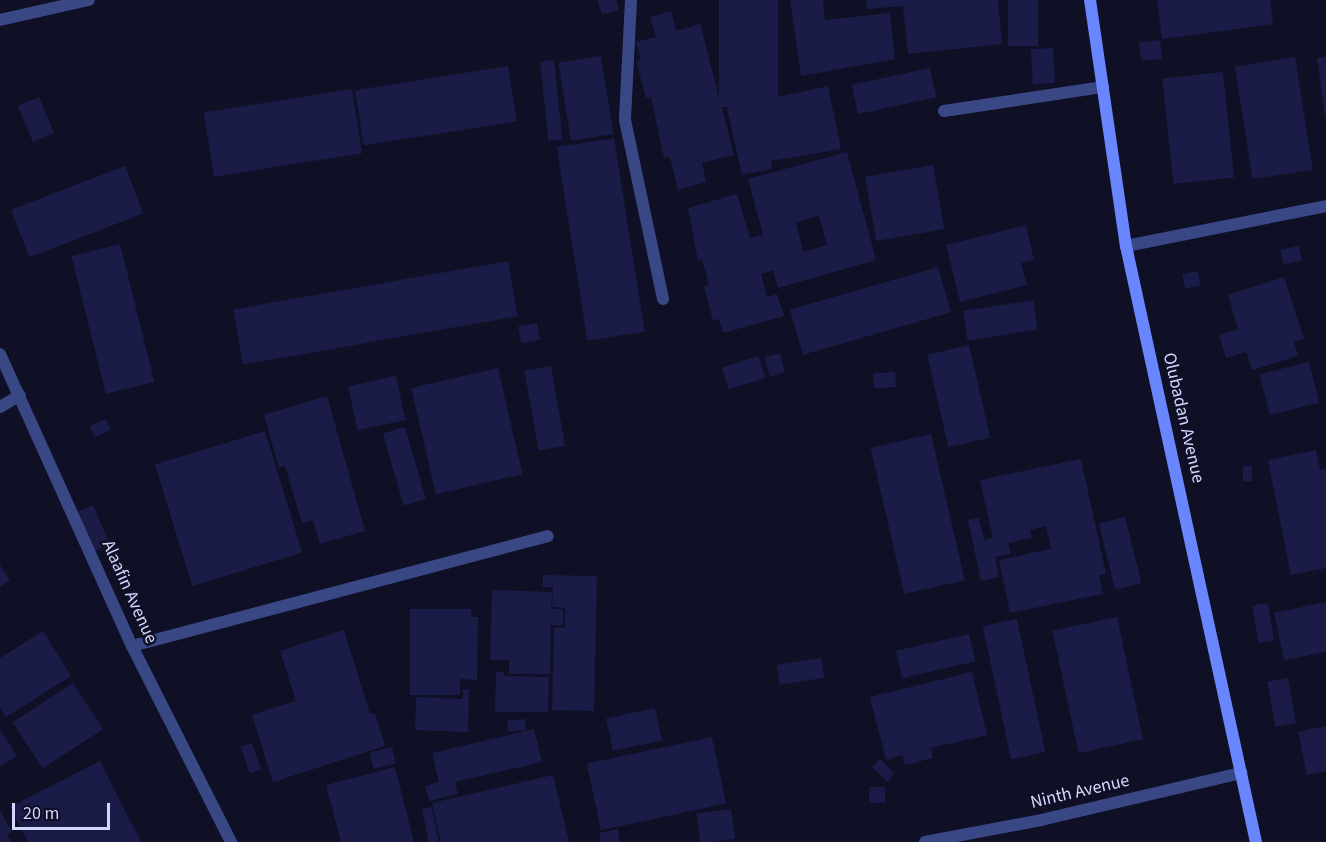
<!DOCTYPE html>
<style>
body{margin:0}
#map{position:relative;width:1326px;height:842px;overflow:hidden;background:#0f1025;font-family:"Source Sans 3",sans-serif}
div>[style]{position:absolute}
.building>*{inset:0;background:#1b1b47;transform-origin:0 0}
.lane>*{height:12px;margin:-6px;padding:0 6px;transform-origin:6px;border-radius:6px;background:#3a4785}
.street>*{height:12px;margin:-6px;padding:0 6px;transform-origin:6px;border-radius:6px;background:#3a4785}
.secondary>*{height:12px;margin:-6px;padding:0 6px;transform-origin:6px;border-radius:6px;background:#6a86ff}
span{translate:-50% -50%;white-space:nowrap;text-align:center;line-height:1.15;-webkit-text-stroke:5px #0f1025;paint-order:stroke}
.street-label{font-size:18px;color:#d3d7ff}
.scale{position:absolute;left:12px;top:803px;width:98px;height:27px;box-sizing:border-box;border:3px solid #d3d7ff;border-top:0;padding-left:8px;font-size:18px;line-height:21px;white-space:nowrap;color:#d3d7ff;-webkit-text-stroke:4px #0f1025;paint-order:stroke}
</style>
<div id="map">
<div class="building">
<div style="clip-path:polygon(597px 0,616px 0,619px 10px,602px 15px)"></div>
<div style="left:719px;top:0;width:59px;height:107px"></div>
<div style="clip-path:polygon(790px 0,823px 0,825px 20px,890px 13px,895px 59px,801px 76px)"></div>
<div style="clip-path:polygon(866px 0,998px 0,1002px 44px,908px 54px,903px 6px,867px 9px)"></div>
<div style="left:1008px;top:0;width:30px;height:46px"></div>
<div style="clip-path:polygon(1157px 0,1270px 0,1273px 24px,1162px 39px)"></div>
<div style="clip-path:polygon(671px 11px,676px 31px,700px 24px,734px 155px,702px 163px,706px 182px,678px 190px,670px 157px,664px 158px,651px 97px,646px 98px,636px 61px,641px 60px,636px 42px,656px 37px,650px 17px)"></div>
<div style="left:1160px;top:40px;width:19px;height:21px;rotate:84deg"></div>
<div style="left:1053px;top:48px;width:35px;height:22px;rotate:87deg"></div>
<div style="left:601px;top:56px;width:79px;height:43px;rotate:81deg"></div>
<div style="left:1295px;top:57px;width:114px;height:61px;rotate:81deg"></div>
<div style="clip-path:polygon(1326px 57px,1326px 117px,1325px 117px,1317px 58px)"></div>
<div style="left:554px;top:60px;width:80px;height:14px;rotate:84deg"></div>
<div style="left:508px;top:66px;width:56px;height:155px;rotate:81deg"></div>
<div style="left:930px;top:68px;width:30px;height:80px;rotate:78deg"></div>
<div style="left:1223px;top:72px;width:106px;height:61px;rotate:84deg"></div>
<div style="clip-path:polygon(828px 86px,841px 149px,771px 161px,772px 169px,742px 175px,727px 108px)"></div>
<div style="left:352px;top:89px;width:65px;height:150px;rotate:81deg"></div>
<div style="left:39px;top:97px;width:39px;height:23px;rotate:67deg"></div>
<div style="left:614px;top:138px;width:196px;height:58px;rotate:81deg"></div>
<div style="clip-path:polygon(evenodd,847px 152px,876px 260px,778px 288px,773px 270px,761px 274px,767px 297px,777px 294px,784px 316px,723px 333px,719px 319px,713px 321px,704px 286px,709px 285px,702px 259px,698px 260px,688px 208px,737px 194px,750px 238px,763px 235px,748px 179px,847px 152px,819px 216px,827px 245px,803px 252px,796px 222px,819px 216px)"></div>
<div style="left:933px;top:165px;width:65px;height:69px;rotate:80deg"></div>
<div style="left:125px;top:166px;width:51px;height:122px;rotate:69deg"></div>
<div style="clip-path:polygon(1026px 225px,1034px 260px,1021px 263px,1027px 285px,960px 302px,946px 245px)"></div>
<div style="left:120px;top:244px;width:142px;height:50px;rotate:76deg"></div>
<div style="left:1299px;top:246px;width:15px;height:19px;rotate:79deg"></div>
<div style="left:508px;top:261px;width:56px;height:279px;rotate:80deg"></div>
<div style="left:938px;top:267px;width:47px;height:154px;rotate:74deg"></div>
<div style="left:1198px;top:271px;width:15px;height:16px;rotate:79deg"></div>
<div style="clip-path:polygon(1284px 277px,1304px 339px,1294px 342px,1298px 356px,1252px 370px,1246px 352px,1226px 358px,1219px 335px,1238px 329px,1228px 295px)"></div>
<div style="left:1033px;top:300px;width:30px;height:71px;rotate:81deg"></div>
<div style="left:537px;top:323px;width:17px;height:19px;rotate:80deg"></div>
<div style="left:969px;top:345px;width:95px;height:43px;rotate:77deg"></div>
<div style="left:780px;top:353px;width:20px;height:16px;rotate:75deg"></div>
<div style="left:758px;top:356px;width:23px;height:38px;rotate:72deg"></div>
<div style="left:1309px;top:362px;width:42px;height:51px;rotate:76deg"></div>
<div style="left:551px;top:366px;width:81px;height:27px;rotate:80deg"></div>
<div style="left:498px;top:368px;width:109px;height:89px;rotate:77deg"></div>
<div style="left:895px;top:372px;width:15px;height:22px;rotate:86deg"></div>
<div style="left:396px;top:376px;width:45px;height:49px;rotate:78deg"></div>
<div style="clip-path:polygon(327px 396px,365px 531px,320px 544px,313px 520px,302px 523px,285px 466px,279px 468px,264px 415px)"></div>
<div style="left:106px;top:419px;width:12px;height:18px;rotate:66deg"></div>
<div style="left:405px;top:427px;width:75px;height:23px;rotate:74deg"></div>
<div style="left:265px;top:431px;width:127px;height:115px;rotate:73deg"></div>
<div style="left:931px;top:434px;width:150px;height:62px;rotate:77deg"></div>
<div style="clip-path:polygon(1316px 450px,1320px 470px,1326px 469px,1326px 568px,1291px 575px,1268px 460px)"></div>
<div style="clip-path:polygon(1081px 459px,1106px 574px,1099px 575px,1103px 594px,1010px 613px,999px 560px,1051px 549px,1046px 526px,1030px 530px,1032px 538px,1008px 543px,1011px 554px,995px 557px,999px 577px,981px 581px,968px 520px,979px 518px,984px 540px,993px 538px,980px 480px)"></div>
<div style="left:1243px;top:466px;width:9px;height:15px"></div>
<div style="left:93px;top:505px;width:43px;height:17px;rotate:67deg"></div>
<div style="left:1125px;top:517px;width:68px;height:27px;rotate:76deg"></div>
<div style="clip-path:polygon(0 565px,10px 580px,0 587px)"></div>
<div style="clip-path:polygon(543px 575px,597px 576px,594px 711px,552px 710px,554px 627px,565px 628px,565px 608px,552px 607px,553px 587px,543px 587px)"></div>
<div style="clip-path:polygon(492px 590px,552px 592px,551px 609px,563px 609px,563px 625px,551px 625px,550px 674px,509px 674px,509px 660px,490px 660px)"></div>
<div style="clip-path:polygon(1326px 602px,1326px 652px,1284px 660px,1274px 613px)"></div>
<div style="left:1268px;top:603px;width:38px;height:16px;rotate:81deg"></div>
<div style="clip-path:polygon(410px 609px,471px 609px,471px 617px,478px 617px,477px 680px,460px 679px,460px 695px,410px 695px)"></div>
<div style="left:1117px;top:617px;width:125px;height:66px;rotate:78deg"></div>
<div style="left:1017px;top:619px;width:136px;height:35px;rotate:78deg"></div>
<div style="clip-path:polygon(344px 630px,370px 714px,375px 713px,385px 746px,273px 782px,252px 715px,296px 701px,280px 651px)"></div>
<div style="clip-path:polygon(43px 631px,71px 676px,6px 717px,0 707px,0 658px)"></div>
<div style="left:969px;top:634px;width:28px;height:75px;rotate:77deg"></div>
<div style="left:821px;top:658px;width:20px;height:45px;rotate:81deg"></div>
<div style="clip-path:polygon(496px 672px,504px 672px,504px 676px,549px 677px,548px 712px,495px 712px)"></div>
<div style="clip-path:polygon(972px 672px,987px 735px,931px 748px,933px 758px,905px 765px,902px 755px,886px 760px,870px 697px)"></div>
<div style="left:1288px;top:678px;width:46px;height:21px;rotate:80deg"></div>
<div style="left:73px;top:683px;width:55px;height:72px;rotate:57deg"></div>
<div style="clip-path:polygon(463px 689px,469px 689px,468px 732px,415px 730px,416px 697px,463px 699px)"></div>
<div style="left:655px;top:708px;width:33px;height:50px;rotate:78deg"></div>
<div style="left:525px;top:719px;width:11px;height:18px;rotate:85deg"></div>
<div style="clip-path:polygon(1326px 726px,1326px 771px,1307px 775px,1298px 732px)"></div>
<div style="clip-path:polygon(0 729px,17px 756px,0 766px)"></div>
<div style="clip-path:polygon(534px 729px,542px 762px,455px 782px,458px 794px,429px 801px,425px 786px,439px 782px,432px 753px)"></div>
<div style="left:712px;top:737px;width:68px;height:128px;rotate:78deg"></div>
<div style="left:252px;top:743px;width:28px;height:12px;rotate:71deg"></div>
<div style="left:392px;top:747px;width:17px;height:23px;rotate:77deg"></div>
<div style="left:880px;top:759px;width:21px;height:11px;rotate:45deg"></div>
<div style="clip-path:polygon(100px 761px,141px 842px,28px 842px,10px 807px)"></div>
<div style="clip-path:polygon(395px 767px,414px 842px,341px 842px,326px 785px)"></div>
<div style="clip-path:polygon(553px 775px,569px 842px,441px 842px,432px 803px)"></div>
<div style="left:869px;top:787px;width:16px;height:16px"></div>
<div style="left:432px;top:807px;width:36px;height:10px;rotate:79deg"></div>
<div style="left:731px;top:809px;width:30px;height:35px;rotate:82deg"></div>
<div style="clip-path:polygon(0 810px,12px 832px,7px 835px,11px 842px,0 842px)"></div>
<div style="clip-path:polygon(618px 829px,620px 842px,601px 842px,599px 833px)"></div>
</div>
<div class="lane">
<div style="left:944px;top:111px;width:161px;rotate:-8.6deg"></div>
</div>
<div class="street">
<div style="left:631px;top:0;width:120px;rotate:92.9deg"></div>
<div style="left:625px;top:120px;width:183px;rotate:78deg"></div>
<div style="left:0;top:20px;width:91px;rotate:-12.7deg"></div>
<div style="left:1126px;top:246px;width:204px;rotate:-11.3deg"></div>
<div style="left:0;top:354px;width:320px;rotate:65.7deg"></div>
<div style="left:132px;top:646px;width:220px;rotate:63.2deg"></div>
<div style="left:0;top:407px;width:23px;rotate:-31deg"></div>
<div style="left:132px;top:646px;width:430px;rotate:-14.8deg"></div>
<div style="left:925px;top:842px;width:118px;rotate:-10.7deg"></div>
<div style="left:1041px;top:820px;width:206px;rotate:-13.2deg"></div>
</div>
<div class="secondary">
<div style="left:1090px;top:0;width:249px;rotate:81.7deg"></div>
<div style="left:1126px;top:246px;width:610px;rotate:77.7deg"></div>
</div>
<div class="street-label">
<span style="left:1183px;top:418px;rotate:77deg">Olubadan Avenue</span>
<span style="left:129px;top:592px;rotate:66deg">Alaafin Avenue</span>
<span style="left:1080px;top:792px;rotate:-13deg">Ninth Avenue</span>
</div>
<div class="scale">20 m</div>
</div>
